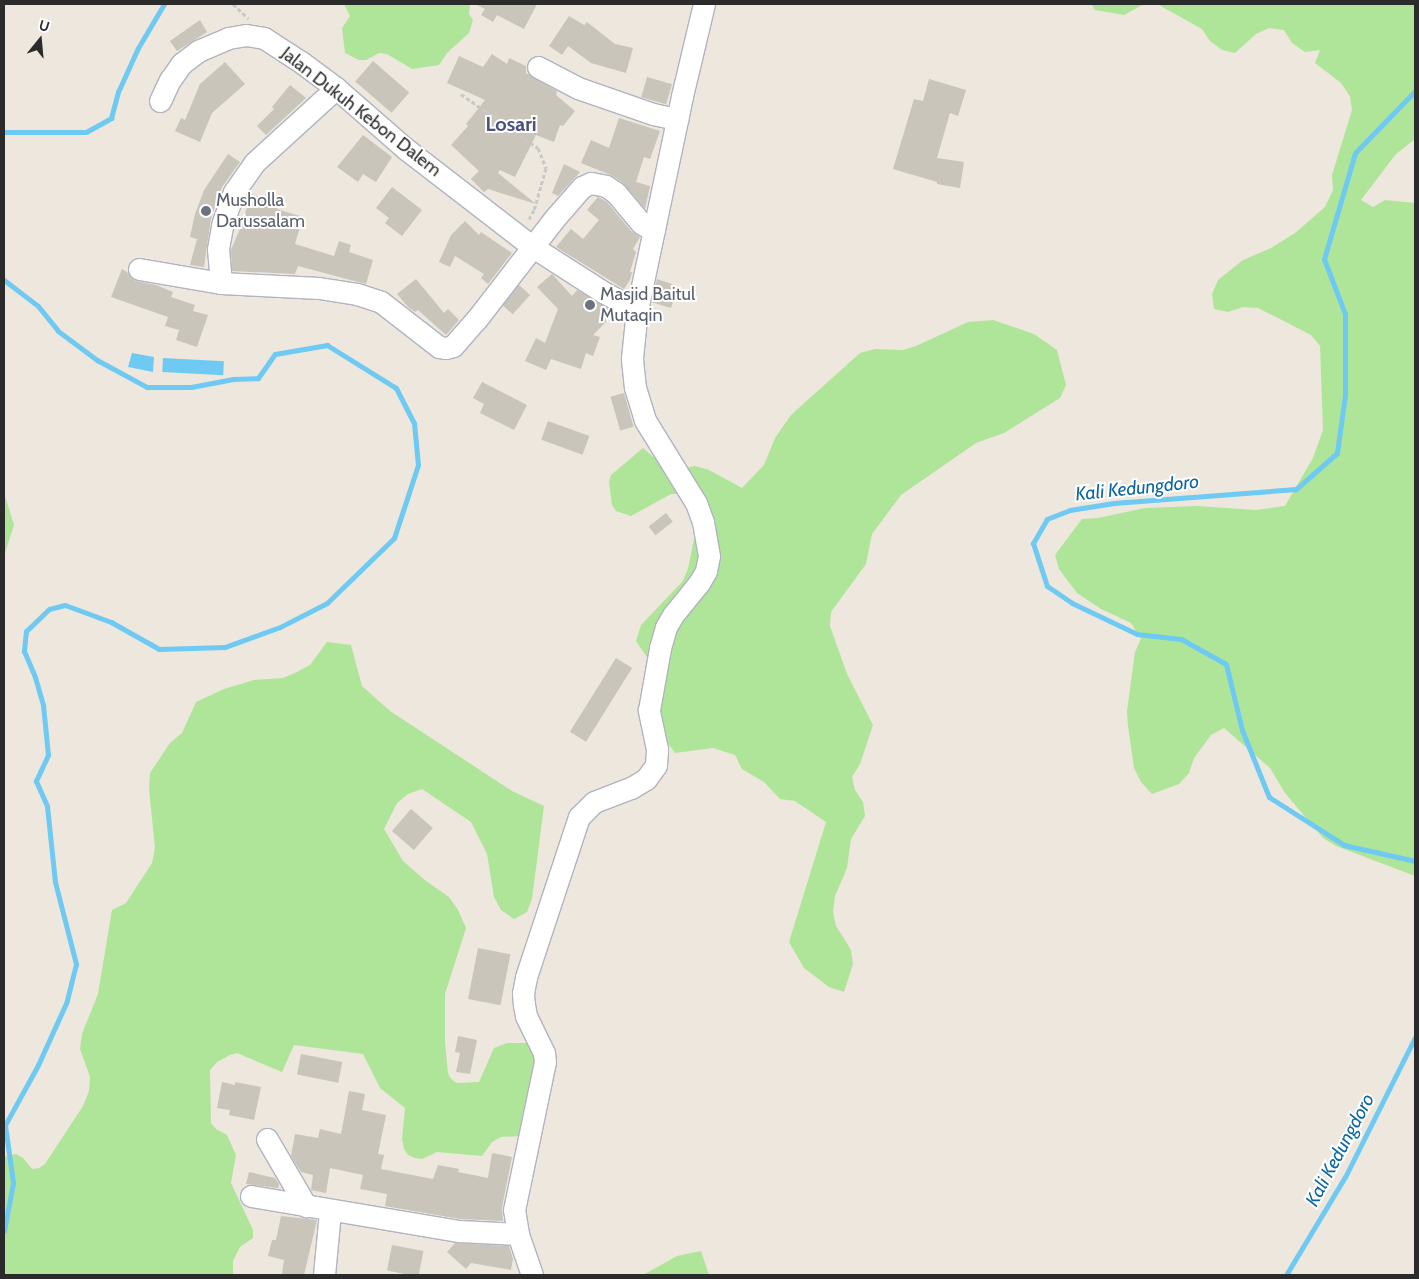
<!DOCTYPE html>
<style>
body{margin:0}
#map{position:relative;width:1419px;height:1279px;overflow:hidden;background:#ede7dd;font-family:Cabin,sans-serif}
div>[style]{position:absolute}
.green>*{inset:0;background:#afe598}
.water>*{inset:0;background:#6ecaf2;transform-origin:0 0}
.stream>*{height:5px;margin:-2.5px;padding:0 2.5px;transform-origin:2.5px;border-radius:2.5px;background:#6ecaf2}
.building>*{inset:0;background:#c9c5bb;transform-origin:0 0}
.path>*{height:3px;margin-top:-1.5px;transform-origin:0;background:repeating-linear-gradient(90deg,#c8c8c8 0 4px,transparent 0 6.5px)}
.roads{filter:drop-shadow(1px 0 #b1b3bf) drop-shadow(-1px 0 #b1b3bf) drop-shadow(0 1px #b1b3bf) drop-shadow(0 -1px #b1b3bf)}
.minor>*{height:21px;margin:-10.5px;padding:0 10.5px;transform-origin:10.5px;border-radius:10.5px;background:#fff}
.dots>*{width:14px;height:14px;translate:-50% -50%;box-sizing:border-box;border:2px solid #fff;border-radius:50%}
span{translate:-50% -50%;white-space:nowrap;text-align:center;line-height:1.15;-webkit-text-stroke:4px #fff;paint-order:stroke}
.street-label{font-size:18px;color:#2b2b2b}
.worship-label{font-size:18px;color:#5b616d}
.left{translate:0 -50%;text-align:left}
.water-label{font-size:19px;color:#0a67a0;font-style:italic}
.quarter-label{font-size:20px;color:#4a517d;font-weight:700}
.frame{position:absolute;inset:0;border:5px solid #2b2b2b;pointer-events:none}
.north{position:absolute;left:15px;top:15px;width:50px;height:50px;-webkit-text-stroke:4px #fff;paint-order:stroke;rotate:17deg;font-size:14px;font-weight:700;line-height:20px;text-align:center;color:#2b2b2b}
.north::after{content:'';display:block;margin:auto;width:18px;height:22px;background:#2b2b2b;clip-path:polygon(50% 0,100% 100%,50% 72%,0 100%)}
</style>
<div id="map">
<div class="green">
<div style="clip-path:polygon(344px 4px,470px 4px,469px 14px,473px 20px,469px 33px,447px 53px,439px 65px,412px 69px,387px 54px,379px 53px,366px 60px,359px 60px,345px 53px,342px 28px,350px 16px)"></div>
<div style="clip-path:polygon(1091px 4px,1144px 4px,1124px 15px,1095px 10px)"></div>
<div style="clip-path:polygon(1157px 4px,1415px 4px,1415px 139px,1396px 154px,1361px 200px,1373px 207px,1385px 200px,1415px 203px,1415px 876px,1336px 846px,1323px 838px,1285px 793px,1270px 768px,1224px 728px,1211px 735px,1194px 758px,1189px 773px,1179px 784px,1152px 794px,1141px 782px,1134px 768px,1128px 726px,1127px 711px,1135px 652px,1141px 639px,1131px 623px,1101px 609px,1077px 593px,1059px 569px,1055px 555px,1082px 519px,1098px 518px,1145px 508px,1197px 506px,1256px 510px,1285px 506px,1313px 458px,1323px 430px,1320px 346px,1311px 335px,1258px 308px,1243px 307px,1228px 312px,1214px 309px,1212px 294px,1218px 280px,1243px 260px,1271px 248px,1295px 233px,1325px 207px,1333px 190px,1332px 175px,1352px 110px,1350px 96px,1341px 83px,1315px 63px,1320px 50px,1305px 52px,1292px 43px,1284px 30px,1269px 28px,1256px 34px,1235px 53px,1222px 50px,1210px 41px,1202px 29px)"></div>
<div style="clip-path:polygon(993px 320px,1034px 334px,1057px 350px,1066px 385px,1060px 398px,1004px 433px,976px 443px,901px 495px,872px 534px,866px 564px,831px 612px,830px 626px,847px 674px,873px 725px,860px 764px,852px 777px,855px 790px,863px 802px,865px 816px,851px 839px,847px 868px,835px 896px,833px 912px,836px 926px,851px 950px,853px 964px,844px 992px,829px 987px,804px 968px,789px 942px,826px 822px,795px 801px,780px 799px,764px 782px,742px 769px,735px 755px,713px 748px,675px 753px,657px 728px,659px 675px,636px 641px,641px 625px,682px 582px,688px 569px,695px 534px,694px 520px,679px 494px,671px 494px,631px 516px,616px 511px,612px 505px,609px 482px,611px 475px,643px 448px,670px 471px,695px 466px,709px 470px,742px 488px,764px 465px,775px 438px,791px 415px,860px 353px,875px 349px,903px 350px,916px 346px,968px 322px)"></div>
<div style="clip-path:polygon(4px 493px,14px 525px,4px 556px)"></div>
<div style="clip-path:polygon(327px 642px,351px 645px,362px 686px,390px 711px,512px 791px,544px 806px,532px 899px,527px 912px,514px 919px,501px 910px,494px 897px,487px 854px,471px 822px,422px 789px,408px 794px,397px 803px,384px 829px,403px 861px,426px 881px,449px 897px,458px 910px,466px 928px,445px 994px,445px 1043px,448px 1073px,451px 1079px,457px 1083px,479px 1082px,494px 1048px,507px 1043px,531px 1043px,538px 1064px,524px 1136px,501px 1137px,492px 1142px,482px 1156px,437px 1152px,422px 1159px,415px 1158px,408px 1155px,404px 1149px,402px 1139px,405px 1108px,380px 1088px,363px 1054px,294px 1045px,282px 1072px,237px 1053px,230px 1055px,217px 1062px,210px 1070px,211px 1123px,216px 1129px,227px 1135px,236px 1155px,231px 1183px,253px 1230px,253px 1238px,240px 1247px,233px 1261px,233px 1275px,4px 1275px,4px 1157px,16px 1154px,23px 1158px,32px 1169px,39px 1168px,45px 1164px,83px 1106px,89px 1091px,90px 1077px,80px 1049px,82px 1034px,98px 994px,112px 910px,126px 903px,152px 863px,155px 848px,149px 789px,150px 773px,170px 743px,182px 733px,196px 702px,224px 689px,254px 680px,283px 678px,297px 672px,310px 665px)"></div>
<div style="clip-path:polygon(701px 1251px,709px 1275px,643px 1275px,677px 1256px)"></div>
</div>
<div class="water">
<div style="clip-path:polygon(132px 353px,154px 357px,153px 372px,128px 367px)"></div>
<div style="left:163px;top:358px;width:61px;height:14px;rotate:3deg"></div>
</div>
<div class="stream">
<div style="left:1415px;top:91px;width:86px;rotate:134.1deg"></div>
<div style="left:1355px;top:153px;width:110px;rotate:106.3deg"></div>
<div style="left:1324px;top:259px;width:59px;rotate:69.1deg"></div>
<div style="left:1345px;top:314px;width:81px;rotate:90deg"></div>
<div style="left:1345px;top:395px;width:59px;rotate:97.9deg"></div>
<div style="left:1337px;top:453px;width:55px;rotate:138.7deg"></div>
<div style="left:1296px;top:489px;width:183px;rotate:175.6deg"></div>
<div style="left:1114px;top:503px;width:45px;rotate:171deg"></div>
<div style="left:1070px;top:510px;width:25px;rotate:159deg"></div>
<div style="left:1047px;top:519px;width:28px;rotate:120deg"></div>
<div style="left:1033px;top:543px;width:45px;rotate:72deg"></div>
<div style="left:1047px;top:586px;width:30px;rotate:34deg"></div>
<div style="left:1072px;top:603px;width:72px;rotate:25.5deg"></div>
<div style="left:1137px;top:634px;width:44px;rotate:6.5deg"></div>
<div style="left:1181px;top:639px;width:51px;rotate:29.1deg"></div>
<div style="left:1226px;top:664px;width:68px;rotate:76.4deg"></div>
<div style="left:1242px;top:730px;width:72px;rotate:68.1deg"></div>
<div style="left:1269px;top:797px;width:89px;rotate:32.6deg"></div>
<div style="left:1344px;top:845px;width:73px;rotate:12.7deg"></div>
<div style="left:4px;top:132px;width:82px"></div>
<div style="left:86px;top:132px;width:29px;rotate:-29deg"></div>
<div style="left:111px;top:118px;width:27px;rotate:-75deg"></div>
<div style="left:118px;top:92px;width:48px;rotate:-65.6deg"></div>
<div style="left:138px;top:48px;width:51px;rotate:-59.4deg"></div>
<div style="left:4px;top:280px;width:43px;rotate:37.4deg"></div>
<div style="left:38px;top:306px;width:32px;rotate:51deg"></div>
<div style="left:58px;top:331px;width:49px;rotate:36.6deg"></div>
<div style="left:97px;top:360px;width:57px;rotate:28.4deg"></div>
<div style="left:147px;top:387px;width:44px"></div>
<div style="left:191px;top:387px;width:43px;rotate:-10.8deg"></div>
<div style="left:233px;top:379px;width:25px;rotate:-2deg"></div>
<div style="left:258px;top:378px;width:29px;rotate:-55deg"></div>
<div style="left:275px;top:354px;width:53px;rotate:-9.8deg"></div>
<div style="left:327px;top:345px;width:81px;rotate:31.9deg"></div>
<div style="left:396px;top:388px;width:39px;rotate:63deg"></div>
<div style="left:414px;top:423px;width:42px;rotate:84.6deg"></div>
<div style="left:418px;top:465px;width:77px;rotate:108.2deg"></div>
<div style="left:394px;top:538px;width:93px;rotate:135.9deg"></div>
<div style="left:327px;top:603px;width:53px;rotate:152.9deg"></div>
<div style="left:280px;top:627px;width:59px;rotate:160deg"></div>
<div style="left:225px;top:647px;width:66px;rotate:178.3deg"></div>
<div style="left:159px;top:649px;width:55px;rotate:-150.6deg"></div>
<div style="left:111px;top:622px;width:49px;rotate:-159.7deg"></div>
<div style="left:65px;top:605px;width:16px;rotate:166deg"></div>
<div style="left:49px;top:609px;width:32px;rotate:136deg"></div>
<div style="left:26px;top:631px;width:20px;rotate:96deg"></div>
<div style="left:24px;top:651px;width:28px;rotate:67deg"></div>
<div style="left:35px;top:677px;width:29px;rotate:74deg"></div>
<div style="left:43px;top:705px;width:50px;rotate:84.3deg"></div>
<div style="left:48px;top:755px;width:29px;rotate:115deg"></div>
<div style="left:36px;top:781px;width:27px;rotate:66deg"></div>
<div style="left:47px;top:806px;width:76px;rotate:84deg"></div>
<div style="left:55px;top:882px;width:85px;rotate:75.6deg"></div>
<div style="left:76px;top:964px;width:38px;rotate:104deg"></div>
<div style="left:67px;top:1001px;width:70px;rotate:114.4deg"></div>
<div style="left:38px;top:1065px;width:68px;rotate:118.8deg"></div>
<div style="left:5px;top:1125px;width:59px;rotate:82.1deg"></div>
<div style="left:13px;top:1183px;width:49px;rotate:100.6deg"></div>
<div style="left:1286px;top:1275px;width:114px;rotate:-59deg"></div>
<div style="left:1345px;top:1177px;width:157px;rotate:-63.4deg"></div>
</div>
<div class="building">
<div style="clip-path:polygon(475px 4px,537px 4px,524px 29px,497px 15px,493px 22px,481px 15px,485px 9px)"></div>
<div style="clip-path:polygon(569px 16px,584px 25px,587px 22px,615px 44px,633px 48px,626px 73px,591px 63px,568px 46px,562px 55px,549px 46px)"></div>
<div style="clip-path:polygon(200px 20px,207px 32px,177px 51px,170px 41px)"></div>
<div style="clip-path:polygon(492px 54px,507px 64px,509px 58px,526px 66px,526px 73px,557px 91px,556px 95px,575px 111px,563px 126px,560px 125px,554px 142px,536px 135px,515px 177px,500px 170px,498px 173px,536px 204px,488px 189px,484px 192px,471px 179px,479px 171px,451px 145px,468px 126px,466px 124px,485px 100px,447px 83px,459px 56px,483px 67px)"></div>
<div style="left:373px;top:61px;width:48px;height:27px;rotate:41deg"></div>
<div style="clip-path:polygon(225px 62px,245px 84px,212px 113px,200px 142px,175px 131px,181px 118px,185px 120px,200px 84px)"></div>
<div style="left:647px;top:77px;width:26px;height:21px;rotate:16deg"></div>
<div style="clip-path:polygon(929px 79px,966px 90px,958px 116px,950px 113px,937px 158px,964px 162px,960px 188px,937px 184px,937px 182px,893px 169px,914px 99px,923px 101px)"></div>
<div style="clip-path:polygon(290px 85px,306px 98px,266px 135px,257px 126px,274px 109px,272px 107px)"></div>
<div style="clip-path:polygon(619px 118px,660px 131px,650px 159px,644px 157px,636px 182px,650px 186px,645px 209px,623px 183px,613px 176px,581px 163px,591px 140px,609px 148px)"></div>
<div style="clip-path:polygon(363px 135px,392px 157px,376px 182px,363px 174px,358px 182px,337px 167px)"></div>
<div style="clip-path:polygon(228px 154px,240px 162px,222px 187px,211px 218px,204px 267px,190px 265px,197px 239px,190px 237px,195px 214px,204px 190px)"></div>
<div style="clip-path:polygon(564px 164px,580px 172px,558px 196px,552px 193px)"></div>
<div style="clip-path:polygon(392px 187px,422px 210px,402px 236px,385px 223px,389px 218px,376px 208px)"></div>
<div style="clip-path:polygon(251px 194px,279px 203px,277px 209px,303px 217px,295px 244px,334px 256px,339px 241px,351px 245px,349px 252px,373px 260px,366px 284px,298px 266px,295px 274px,232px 271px,231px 250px,242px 224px)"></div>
<div style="clip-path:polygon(598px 197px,607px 202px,631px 231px,640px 237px,633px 249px,636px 252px,630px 272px,632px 272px,630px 280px,624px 289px,556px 247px,571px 229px,583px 239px,599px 220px,587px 210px)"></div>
<div style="clip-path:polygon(465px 221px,479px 235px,481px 232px,512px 253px,488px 284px,481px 278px,484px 274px,455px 256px,450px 267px,439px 262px,451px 235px)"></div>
<div style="clip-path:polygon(122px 269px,127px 272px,131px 278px,136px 281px,156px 285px,173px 292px,171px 297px,195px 305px,193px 311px,208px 315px,197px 347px,176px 340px,179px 330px,165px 326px,168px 317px,111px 297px)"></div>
<div style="clip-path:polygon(552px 274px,572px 296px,577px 290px,611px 310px,608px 313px,612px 316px,593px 335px,600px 337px,593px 356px,586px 353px,581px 369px,551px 359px,546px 370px,525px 361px,536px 338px,545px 343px,558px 309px,537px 287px)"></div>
<div style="clip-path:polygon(416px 279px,444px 313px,448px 309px,459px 320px,446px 335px,418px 310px,415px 312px,408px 307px,397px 294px)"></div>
<div style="clip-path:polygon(657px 279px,672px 284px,670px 293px,675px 294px,671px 308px,651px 302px)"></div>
<div style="left:519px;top:285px;width:15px;height:26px;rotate:42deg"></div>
<div style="clip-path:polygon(482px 382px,527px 405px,514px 430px,480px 413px,484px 404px,473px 398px)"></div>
<div style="left:624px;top:393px;width:35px;height:14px;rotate:74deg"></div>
<div style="left:548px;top:421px;width:44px;height:20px;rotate:20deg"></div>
<div style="left:666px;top:513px;width:11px;height:22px;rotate:52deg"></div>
<div style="left:616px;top:658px;width:19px;height:87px;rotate:32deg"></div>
<div style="left:411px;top:809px;width:29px;height:29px;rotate:41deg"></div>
<div style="left:478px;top:948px;width:33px;height:52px;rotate:11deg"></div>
<div style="clip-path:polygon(458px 1036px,477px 1040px,470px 1074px,456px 1072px,460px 1053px,455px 1052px)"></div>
<div style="left:301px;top:1054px;width:42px;height:21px;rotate:11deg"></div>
<div style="clip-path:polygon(222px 1082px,235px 1085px,235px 1082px,261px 1087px,254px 1120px,229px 1115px,230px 1110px,217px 1108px)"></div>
<div style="clip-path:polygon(349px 1091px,365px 1094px,362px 1110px,386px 1115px,378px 1154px,384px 1155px,381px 1169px,433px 1179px,438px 1165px,459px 1169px,458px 1172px,488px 1178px,492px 1153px,512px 1157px,502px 1207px,503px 1221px,460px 1219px,385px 1206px,387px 1194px,360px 1189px,363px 1175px,330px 1168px,326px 1193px,311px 1190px,313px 1175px,301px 1172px,291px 1156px,295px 1134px,318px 1138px,320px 1129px,341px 1134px)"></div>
<div style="clip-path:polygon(249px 1172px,275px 1178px,279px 1184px,278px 1188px,246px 1184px)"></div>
<div style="clip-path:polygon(281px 1216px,317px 1220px,304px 1275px,282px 1274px,284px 1260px,268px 1256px,272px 1240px,276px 1240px)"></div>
<div style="clip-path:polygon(455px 1243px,509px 1246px,513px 1259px,511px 1270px,471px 1263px,466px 1269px,447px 1252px)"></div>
<div style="left:392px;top:1245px;width:32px;height:26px;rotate:11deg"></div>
</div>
<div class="path">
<div style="left:233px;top:4px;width:21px;rotate:43deg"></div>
<div style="left:461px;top:94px;width:94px;rotate:35deg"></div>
<div style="left:538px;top:148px;width:22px;rotate:68deg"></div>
<div style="left:546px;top:168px;width:44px;rotate:105.9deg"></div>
<div style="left:534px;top:210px;width:13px;rotate:119deg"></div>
</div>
<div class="roads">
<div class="minor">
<div style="left:538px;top:67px;width:45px;rotate:27.7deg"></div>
<div style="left:578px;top:88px;width:79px;rotate:19.1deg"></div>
<div style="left:653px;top:114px;width:25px;rotate:12deg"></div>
<div style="left:160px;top:101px;width:23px;rotate:-65deg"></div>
<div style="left:170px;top:80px;width:19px;rotate:-55deg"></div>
<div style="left:181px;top:64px;width:21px;rotate:-37deg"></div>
<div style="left:198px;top:51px;width:33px;rotate:-23deg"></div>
<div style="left:228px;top:38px;width:18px;rotate:-9deg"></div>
<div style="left:246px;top:35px;width:18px;rotate:9deg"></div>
<div style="left:264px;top:38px;width:44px;rotate:33deg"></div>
<div style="left:301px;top:62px;width:44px;rotate:36.6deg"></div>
<div style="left:336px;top:88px;width:93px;rotate:41.1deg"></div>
<div style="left:406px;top:149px;width:160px;rotate:37.7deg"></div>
<div style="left:533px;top:247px;width:83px;rotate:32.7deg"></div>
<div style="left:603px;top:292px;width:38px;rotate:28deg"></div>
<div style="left:139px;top:269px;width:83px;rotate:9.7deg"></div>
<div style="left:221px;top:283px;width:98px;rotate:2.9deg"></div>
<div style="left:319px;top:288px;width:38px;rotate:9deg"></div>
<div style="left:357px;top:294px;width:25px;rotate:18deg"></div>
<div style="left:381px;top:302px;width:73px;rotate:37.8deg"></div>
<div style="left:439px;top:347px;width:7px;rotate:8deg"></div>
<div style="left:446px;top:348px;width:7px;rotate:-16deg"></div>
<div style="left:453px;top:346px;width:35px;rotate:-49deg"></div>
<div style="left:476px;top:320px;width:128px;rotate:-52.3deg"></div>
<div style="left:554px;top:219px;width:43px;rotate:-48.8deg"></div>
<div style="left:582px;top:187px;width:10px;rotate:-24deg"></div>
<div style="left:591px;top:183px;width:15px;rotate:11deg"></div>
<div style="left:606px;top:186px;width:12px;rotate:35deg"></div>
<div style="left:616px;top:193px;width:39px;rotate:50deg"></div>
<div style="left:641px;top:223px;width:15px;rotate:32deg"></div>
<div style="left:221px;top:283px;width:34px;rotate:-95deg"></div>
<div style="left:218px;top:249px;width:27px;rotate:-80deg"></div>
<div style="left:223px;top:222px;width:32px;rotate:-70deg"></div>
<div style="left:234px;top:192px;width:35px;rotate:-55deg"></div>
<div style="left:254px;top:163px;width:111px;rotate:-42.4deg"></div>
<div style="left:267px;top:1139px;width:78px;rotate:59.8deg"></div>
<div style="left:251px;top:1196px;width:211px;rotate:9.6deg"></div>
<div style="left:459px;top:1231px;width:59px;rotate:2.9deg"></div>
<div style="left:324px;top:1275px;width:64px;rotate:-84.6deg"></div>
<div style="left:532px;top:1275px;width:43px;rotate:-108.9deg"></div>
<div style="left:518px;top:1234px;width:24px;rotate:-99deg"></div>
<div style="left:514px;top:1210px;width:151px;rotate:-78.2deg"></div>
<div style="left:545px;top:1062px;width:9px;rotate:-96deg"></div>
<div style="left:544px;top:1053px;width:41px;rotate:-115.9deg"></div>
<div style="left:526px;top:1016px;width:11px;rotate:-100deg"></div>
<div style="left:524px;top:1005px;width:12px;rotate:-95deg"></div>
<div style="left:523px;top:993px;width:16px;rotate:-79deg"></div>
<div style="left:526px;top:977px;width:169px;rotate:-71.7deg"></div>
<div style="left:579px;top:817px;width:21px;rotate:-45deg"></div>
<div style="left:594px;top:802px;width:40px;rotate:-21deg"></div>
<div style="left:631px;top:788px;width:17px;rotate:-31deg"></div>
<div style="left:646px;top:779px;width:17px;rotate:-54deg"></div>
<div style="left:656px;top:765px;width:16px;rotate:-86deg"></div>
<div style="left:657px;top:749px;width:40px;rotate:-102deg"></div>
<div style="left:649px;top:710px;width:63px;rotate:-79.9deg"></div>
<div style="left:660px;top:648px;width:22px;rotate:-74deg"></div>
<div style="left:666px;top:627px;width:14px;rotate:-60deg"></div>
<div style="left:673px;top:615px;width:41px;rotate:-50.9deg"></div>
<div style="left:699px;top:583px;width:14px;rotate:-60deg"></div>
<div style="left:706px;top:571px;width:15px;rotate:-79deg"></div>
<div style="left:709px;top:556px;width:35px;rotate:-100deg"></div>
<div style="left:703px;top:522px;width:20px;rotate:-110deg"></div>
<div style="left:696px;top:503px;width:97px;rotate:-121.6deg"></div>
<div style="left:645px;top:420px;width:34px;rotate:-107deg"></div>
<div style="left:635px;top:388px;width:30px;rotate:-96deg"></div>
<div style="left:632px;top:358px;width:48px;rotate:-84.1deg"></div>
<div style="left:637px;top:310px;width:219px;rotate:-78.1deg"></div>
<div style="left:682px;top:96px;width:95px;rotate:-76.6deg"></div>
</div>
</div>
<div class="dots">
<div style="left:206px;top:211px;background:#6b7280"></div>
<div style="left:590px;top:305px;background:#6b7280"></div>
</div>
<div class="street-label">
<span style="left:361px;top:112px;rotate:38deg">Jalan Dukuh Kebon Dalem</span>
</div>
<div class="worship-label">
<span class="left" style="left:216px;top:211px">Musholla<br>Darussalam</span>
<span class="left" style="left:600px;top:305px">Masjid Baitul<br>Mutaqin</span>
</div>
<div class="water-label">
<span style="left:1137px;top:488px;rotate:-6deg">Kali Kedungdoro</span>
<span style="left:1340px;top:1150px;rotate:-62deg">Kali Kedungdoro</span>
</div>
<div class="quarter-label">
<span style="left:511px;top:124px">Losari</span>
</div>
<div class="frame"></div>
<div class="north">U</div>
</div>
